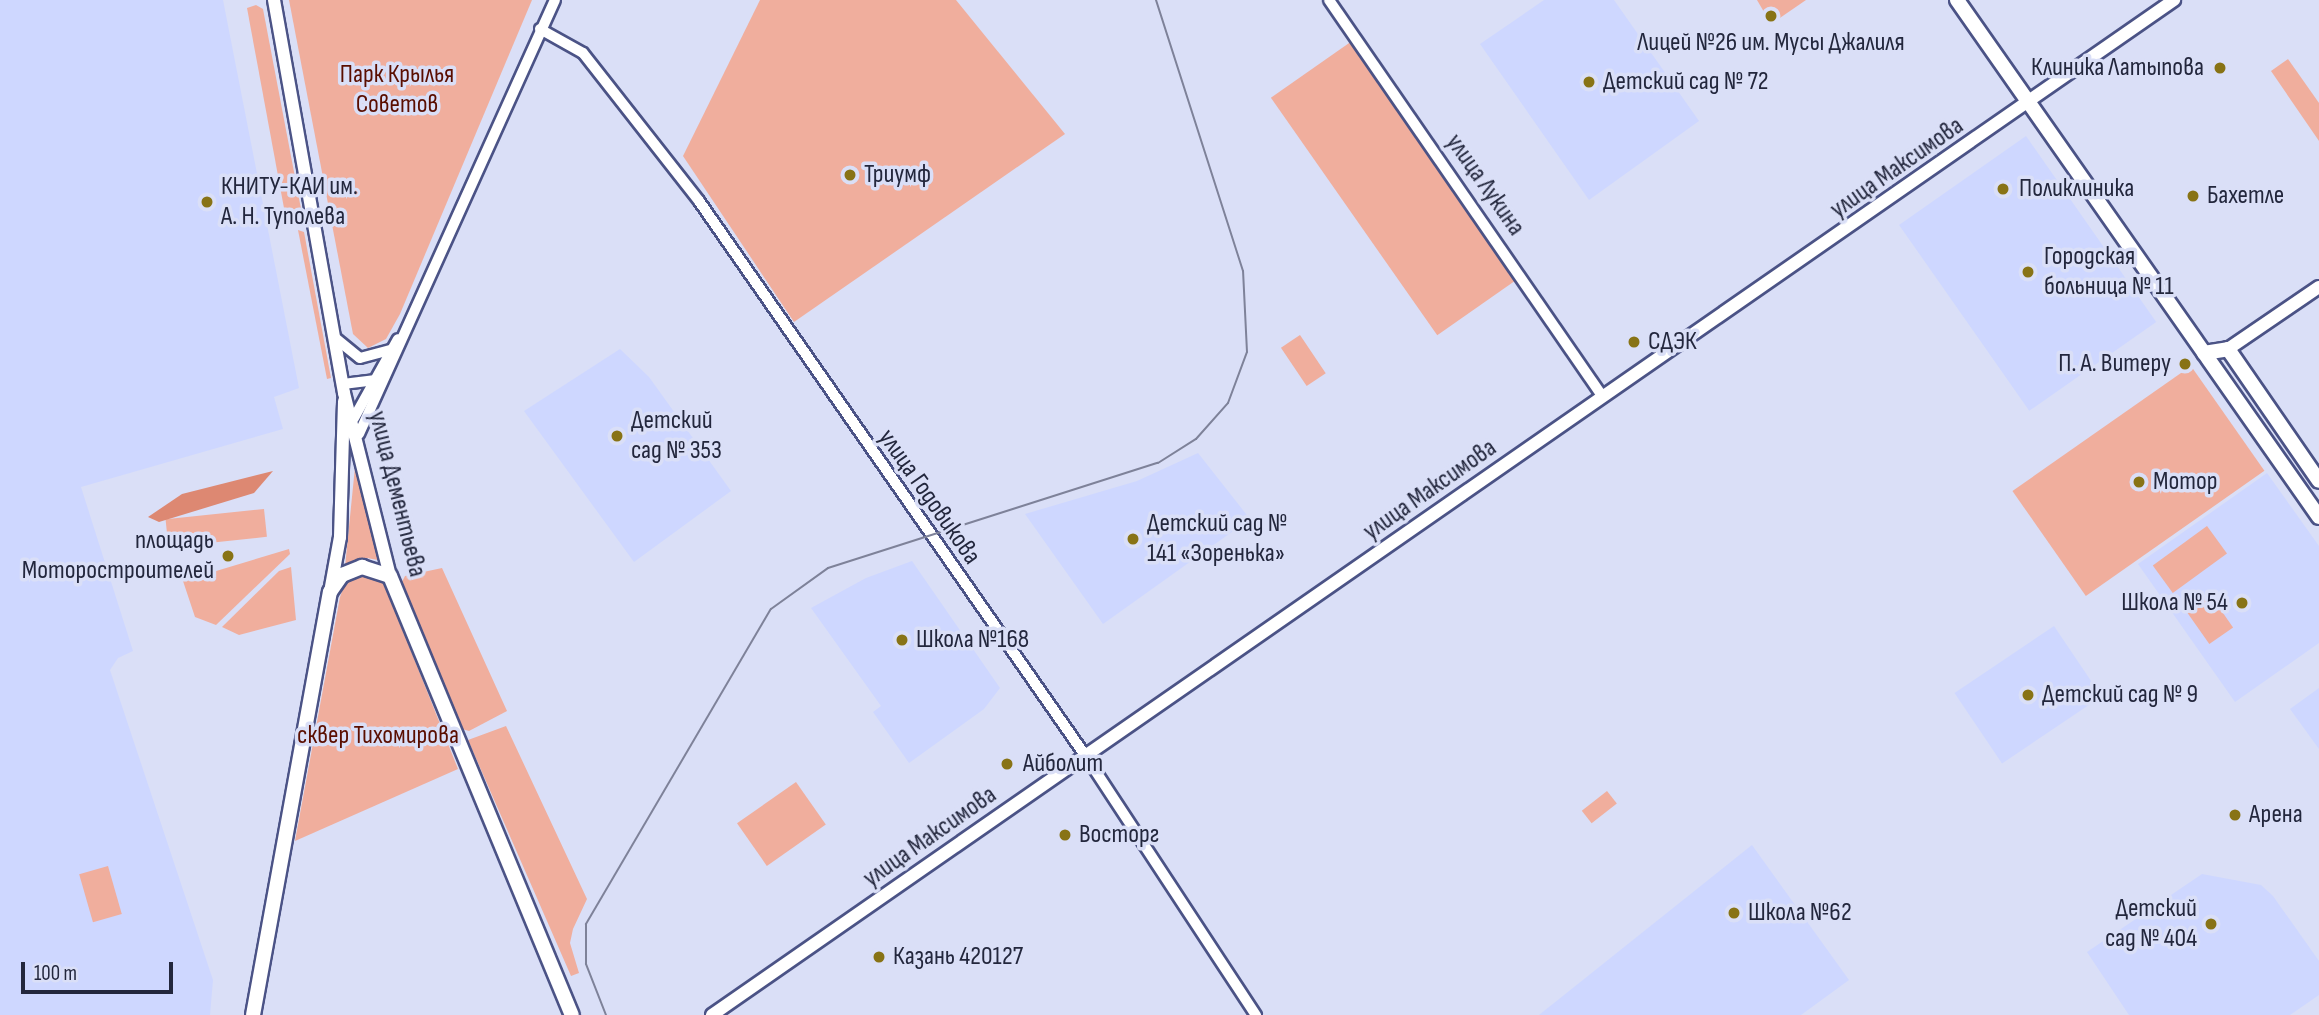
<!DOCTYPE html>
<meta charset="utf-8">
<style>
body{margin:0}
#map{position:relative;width:2319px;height:1015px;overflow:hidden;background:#dadff7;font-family:"Sofia Sans Condensed",sans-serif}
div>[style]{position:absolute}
.built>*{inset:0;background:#ced7ff;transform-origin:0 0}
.green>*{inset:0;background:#f0ae9d;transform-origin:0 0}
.forest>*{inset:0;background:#dd8872}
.roads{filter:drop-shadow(2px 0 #4b5386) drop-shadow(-2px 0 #4b5386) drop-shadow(0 2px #4b5386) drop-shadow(0 -2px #4b5386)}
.tertiary>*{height:10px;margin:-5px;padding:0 5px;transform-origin:5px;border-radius:5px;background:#fff}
.secondary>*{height:12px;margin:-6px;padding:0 6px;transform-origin:6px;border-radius:6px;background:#fff}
.primary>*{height:14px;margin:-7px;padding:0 7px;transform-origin:7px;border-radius:7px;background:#fff}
.tram>*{height:2px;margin:-1px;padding:0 1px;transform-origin:1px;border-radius:1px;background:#7e8299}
.dots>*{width:19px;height:19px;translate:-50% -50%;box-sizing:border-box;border:4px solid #dadff7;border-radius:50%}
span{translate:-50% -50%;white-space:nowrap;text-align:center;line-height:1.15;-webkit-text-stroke:7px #dadff7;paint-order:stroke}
.poi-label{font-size:26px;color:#23273d}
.right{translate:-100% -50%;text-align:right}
.left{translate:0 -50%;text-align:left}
.park-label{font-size:26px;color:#5a0e00}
.street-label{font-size:26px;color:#23273d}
.scale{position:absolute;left:21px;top:962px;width:152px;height:32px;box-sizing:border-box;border:4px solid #23273d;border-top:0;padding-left:9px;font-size:21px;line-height:24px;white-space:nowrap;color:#23273d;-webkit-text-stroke:5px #dadff7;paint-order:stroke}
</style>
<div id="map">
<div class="built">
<div style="clip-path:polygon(0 0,223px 0,299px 388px,274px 397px,283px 429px,81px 487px,133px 651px,118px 658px,110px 670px,213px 980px,210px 1015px,0 1015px)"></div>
<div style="clip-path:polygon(1544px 0,1614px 0,1699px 121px,1589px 200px,1480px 44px)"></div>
<div style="left:2026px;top:136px;width:227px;height:155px;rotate:55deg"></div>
<div style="clip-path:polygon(620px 349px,649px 377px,731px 491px,634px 562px,524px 411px)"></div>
<div style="clip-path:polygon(1198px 453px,1250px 519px,1103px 624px,1025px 514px,1137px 481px)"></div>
<div style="clip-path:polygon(2267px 473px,2319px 546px,2319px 643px,2235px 702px,2138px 564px)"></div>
<div style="clip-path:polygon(912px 561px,1000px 688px,984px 709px,909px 763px,873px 712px,881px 706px,811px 608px,866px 578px)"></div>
<div style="left:2054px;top:626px;width:85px;height:120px;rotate:56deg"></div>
<div style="clip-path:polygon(2319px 688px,2319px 749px,2290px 709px)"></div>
<div style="clip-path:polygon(1752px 845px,1849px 980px,1801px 1015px,1539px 1015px)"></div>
<div style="clip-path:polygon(2202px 874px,2261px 885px,2273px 896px,2319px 961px,2319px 995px,2290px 1015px,2129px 1015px,2087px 952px)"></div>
</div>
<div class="green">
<div style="clip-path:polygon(289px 0,532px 0,400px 314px,386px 339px,368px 348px,353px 334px)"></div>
<div style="clip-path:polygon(760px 0,956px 0,1065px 134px,794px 322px,683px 156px)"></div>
<div style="clip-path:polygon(1757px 0,1806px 0,1771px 24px)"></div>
<div style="clip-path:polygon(256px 5px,263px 9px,302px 214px,286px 219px,247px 8px)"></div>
<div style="left:1352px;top:41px;width:290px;height:99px;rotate:55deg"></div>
<div style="clip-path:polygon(2288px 59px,2319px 103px,2319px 141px,2271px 71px)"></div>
<div style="clip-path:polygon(298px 230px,304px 232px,331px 378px,327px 379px)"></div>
<div style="left:1300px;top:335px;width:46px;height:23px;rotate:56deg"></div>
<div style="left:2191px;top:366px;width:128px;height:218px;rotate:55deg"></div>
<div style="clip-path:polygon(355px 467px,378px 560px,367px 558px,345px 567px)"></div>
<div style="left:264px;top:509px;width:28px;height:99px;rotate:84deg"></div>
<div style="left:2207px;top:526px;width:34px;height:67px;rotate:54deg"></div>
<div style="clip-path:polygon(289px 549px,290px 554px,216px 625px,195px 617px,183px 581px)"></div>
<div style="clip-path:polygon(291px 567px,296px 620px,239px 635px,222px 627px,279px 571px)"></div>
<div style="clip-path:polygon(442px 568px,507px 711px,469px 731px,462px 729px,402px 582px,405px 576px)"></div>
<div style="clip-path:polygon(364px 576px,384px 583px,458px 769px,295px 841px,340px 597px,345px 583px)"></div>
<div style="left:2209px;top:593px;width:42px;height:29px;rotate:55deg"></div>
<div style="clip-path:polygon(506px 726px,587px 899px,573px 929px,570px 943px,579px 973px,571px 976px,468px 740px)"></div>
<div style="left:796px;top:782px;width:52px;height:72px;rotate:55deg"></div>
<div style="left:1607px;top:791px;width:16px;height:32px;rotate:52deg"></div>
<div style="left:108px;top:866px;width:50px;height:30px;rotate:74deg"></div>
</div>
<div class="forest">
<div style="clip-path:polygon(273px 471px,254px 493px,159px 522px,148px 517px,182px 494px)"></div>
</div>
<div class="roads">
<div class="tertiary">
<div style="left:1329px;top:0;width:482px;rotate:55.4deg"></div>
<div style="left:540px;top:29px;width:49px;rotate:29.2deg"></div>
<div style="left:583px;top:53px;width:188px;rotate:51.9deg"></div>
<div style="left:699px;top:201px;width:679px;rotate:55.14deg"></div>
<div style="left:1087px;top:758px;width:308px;rotate:56.7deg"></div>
<div style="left:334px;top:337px;width:33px;rotate:39deg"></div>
<div style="left:360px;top:358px;width:31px;rotate:-15deg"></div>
<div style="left:343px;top:384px;width:35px;rotate:-7deg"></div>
<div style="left:354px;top:418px;width:90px;rotate:-60.9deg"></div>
<div style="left:359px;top:434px;width:476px;rotate:-65.7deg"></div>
</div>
<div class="secondary">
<div style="left:274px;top:0;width:399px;rotate:79.9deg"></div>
<div style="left:344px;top:393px;width:189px;rotate:75.9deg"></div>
<div style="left:2228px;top:349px;width:110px;rotate:-34.3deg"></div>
<div style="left:330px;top:592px;width:56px;rotate:-79.7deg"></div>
<div style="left:340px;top:537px;width:136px;rotate:-88.3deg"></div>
<div style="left:712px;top:1015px;width:1780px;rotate:-34.77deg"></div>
</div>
<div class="primary">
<div style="left:1957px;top:0;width:631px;rotate:55deg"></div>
<div style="left:2204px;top:353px;width:24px;rotate:-9deg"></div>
<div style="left:2228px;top:349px;width:160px;rotate:55.4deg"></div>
<div style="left:253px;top:1015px;width:430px;rotate:-79.7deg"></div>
<div style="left:330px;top:592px;width:21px;rotate:-55deg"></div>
<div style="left:342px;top:575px;width:22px;rotate:-22deg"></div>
<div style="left:362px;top:567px;width:29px;rotate:18deg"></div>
<div style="left:390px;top:576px;width:475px;rotate:67.5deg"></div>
</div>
</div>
<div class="tram">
<div style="left:606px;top:1015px;width:55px;rotate:-111.4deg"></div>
<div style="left:586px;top:964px;width:40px;rotate:-90deg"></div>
<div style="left:586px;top:924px;width:365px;rotate:-59.6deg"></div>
<div style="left:771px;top:609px;width:70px;rotate:-35.7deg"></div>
<div style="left:828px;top:568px;width:346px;rotate:-17.7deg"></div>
<div style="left:1158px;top:463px;width:45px;rotate:-32.3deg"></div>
<div style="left:1196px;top:439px;width:48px;rotate:-48.4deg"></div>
<div style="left:1228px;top:403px;width:54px;rotate:-69.6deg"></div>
<div style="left:1247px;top:352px;width:81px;rotate:-92.8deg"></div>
<div style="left:1243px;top:271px;width:285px;rotate:-107.8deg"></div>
</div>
<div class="dots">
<div style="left:1771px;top:16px;background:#887315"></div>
<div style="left:2220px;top:68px;background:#887315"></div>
<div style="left:1589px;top:82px;background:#887315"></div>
<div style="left:850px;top:175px;background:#887315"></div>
<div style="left:2003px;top:189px;background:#887315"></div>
<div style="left:2193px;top:196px;background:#887315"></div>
<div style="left:207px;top:202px;background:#887315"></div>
<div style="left:2028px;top:272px;background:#887315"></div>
<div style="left:1634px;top:342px;background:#887315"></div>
<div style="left:2185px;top:364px;background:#887315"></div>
<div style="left:617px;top:436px;background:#887315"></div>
<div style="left:2139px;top:482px;background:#887315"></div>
<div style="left:1133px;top:539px;background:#887315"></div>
<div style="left:228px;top:556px;background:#887315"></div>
<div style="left:2242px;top:603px;background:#887315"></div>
<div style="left:902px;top:640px;background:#887315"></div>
<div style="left:2028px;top:695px;background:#887315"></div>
<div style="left:1007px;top:764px;background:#887315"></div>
<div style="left:2235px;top:815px;background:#887315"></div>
<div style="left:1065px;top:835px;background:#887315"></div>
<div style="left:1734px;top:913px;background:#887315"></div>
<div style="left:2211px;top:924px;background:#887315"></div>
<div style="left:879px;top:957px;background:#887315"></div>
</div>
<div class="poi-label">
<span style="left:1771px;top:43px">Лицей №26 им. Мусы Джалиля</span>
<span class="right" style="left:2204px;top:68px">Клиника Латыпова</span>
<span class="left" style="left:1603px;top:82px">Детский сад № 72</span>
<span class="left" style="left:864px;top:175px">Триумф</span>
<span class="left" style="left:221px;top:202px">КНИТУ-КАИ им.<br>А. Н. Туполева</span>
<span class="left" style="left:2019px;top:189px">Поликлиника</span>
<span class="left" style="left:2207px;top:196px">Бахетле</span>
<span class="left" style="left:2044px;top:272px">Городская<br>больница № 11</span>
<span class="left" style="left:1648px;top:342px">СДЭК</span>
<span class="right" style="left:2171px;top:364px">П. А. Витеру</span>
<span class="left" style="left:631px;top:436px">Детский<br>сад № 353</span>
<span class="left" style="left:2153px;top:482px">Мотор</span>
<span class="left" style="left:1147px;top:539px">Детский сад №<br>141 «Зоренька»</span>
<span class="right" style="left:214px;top:556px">площадь<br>Моторостроителей</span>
<span class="right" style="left:2228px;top:603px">Школа № 54</span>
<span class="left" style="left:916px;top:640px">Школа №168</span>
<span class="left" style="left:2042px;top:695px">Детский сад № 9</span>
<span class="left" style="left:1023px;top:764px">Айболит</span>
<span class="left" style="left:2249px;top:815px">Арена</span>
<span class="left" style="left:1079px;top:835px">Восторг</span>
<span class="right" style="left:2197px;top:924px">Детский<br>сад № 404</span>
<span class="left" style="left:1748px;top:913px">Школа №62</span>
<span class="left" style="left:893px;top:957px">Казань 420127</span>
</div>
<div class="park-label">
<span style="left:397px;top:90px">Парк Крылья<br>Советов</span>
<span style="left:378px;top:736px">сквер Тихомирова</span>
</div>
<div class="street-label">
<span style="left:1897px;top:168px;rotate:-35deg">улица Максимова</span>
<span style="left:1485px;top:185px;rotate:55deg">улица Лукина</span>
<span style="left:1430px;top:490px;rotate:-35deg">улица Максимова</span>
<span style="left:397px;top:494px;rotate:76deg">улица Дементьева</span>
<span style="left:929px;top:497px;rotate:55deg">улица Годовикова</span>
<span style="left:930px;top:837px;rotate:-35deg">улица Максимова</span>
</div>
<div class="scale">100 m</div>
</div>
